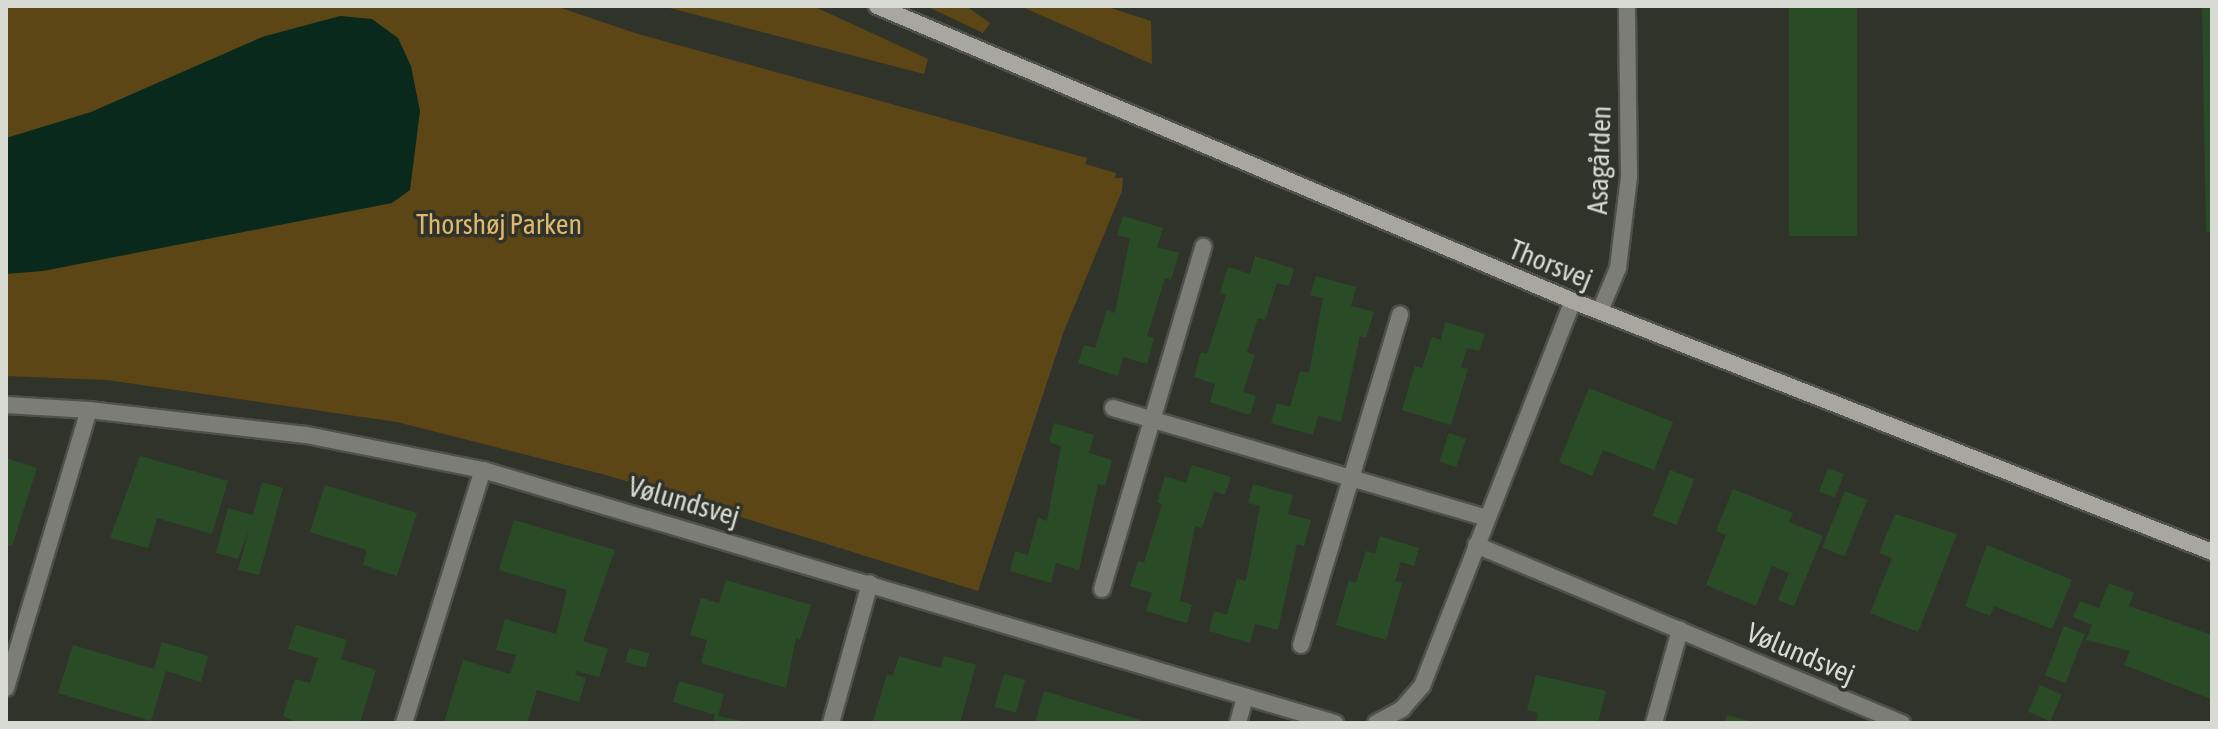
<!DOCTYPE html>
<meta charset="utf-8">
<style>
body{margin:0}
#map{position:relative;width:2218px;height:729px;overflow:hidden;background:#30332a;font-family:"Asap Condensed",sans-serif}
div>[style]{position:absolute}
.green>*{inset:0;background:#5d4615}
.water>*{inset:0;background:#09291c}
.building>*{inset:0;background:#294c27;transform-origin:0 0}
.roads{filter:drop-shadow(2px 0 #4e5149) drop-shadow(-2px 0 #4e5149) drop-shadow(0 2px #4e5149) drop-shadow(0 -2px #4e5149)}
.street>*{height:16px;margin:-8px;padding:0 8px;transform-origin:8px;border-radius:8px;background:#7d7d78}
.secondary>*{height:16px;margin:-8px;padding:0 8px;transform-origin:8px;border-radius:8px;background:#a8a79f}
span{translate:-50% -50%;white-space:nowrap;text-align:center;line-height:1.15;-webkit-text-stroke:7px #30332a;paint-order:stroke}
.street-label{font-size:28px;color:#d8dad4}
.park-label{font-size:28px;color:#dfb86d}
.frame{position:absolute;inset:0;border:8px solid #d8dad4;pointer-events:none}
</style>
<div id="map">
<div class="green">
<div style="clip-path:polygon(6px 6px,555px 6px,638px 34px,1087px 158px,1085px 164px,1116px 173px,1115px 178px,1123px 178px,1122px 191px,1064px 331px,978px 591px,606px 475px,397px 422px,107px 380px,6px 376px)"></div>
<div style="clip-path:polygon(662px 6px,813px 6px,928px 59px,924px 74px)"></div>
<div style="clip-path:polygon(926px 6px,966px 6px,990px 23px,983px 33px)"></div>
<div style="clip-path:polygon(1020px 6px,1105px 6px,1151px 21px,1152px 64px)"></div>
</div>
<div class="water">
<div style="clip-path:polygon(340px 16px,372px 19px,398px 38px,411px 66px,420px 111px,410px 190px,392px 203px,43px 271px,6px 274px,6px 138px,91px 112px,262px 37px)"></div>
</div>
<div class="building">
<div style="left:1789px;top:6px;width:68px;height:230px"></div>
<div style="clip-path:polygon(2202px 6px,2212px 6px,2212px 232px,2206px 232px)"></div>
<div style="clip-path:polygon(1123px 216px,1163px 228px,1157px 247px,1179px 253px,1171px 280px,1165px 278px,1147px 336px,1154px 338px,1147px 364px,1123px 357px,1118px 376px,1078px 363px,1084px 345px,1095px 348px,1107px 310px,1115px 313px,1130px 238px,1117px 235px)"></div>
<div style="clip-path:polygon(1255px 256px,1294px 269px,1289px 286px,1277px 283px,1265px 320px,1258px 318px,1247px 352px,1255px 355px,1243px 392px,1256px 396px,1250px 415px,1210px 402px,1215px 384px,1194px 377px,1201px 352px,1207px 354px,1226px 295px,1220px 293px,1228px 267px,1250px 274px)"></div>
<div style="clip-path:polygon(1316px 276px,1356px 287px,1351px 306px,1374px 312px,1366px 338px,1360px 336px,1341px 422px,1318px 416px,1313px 435px,1271px 423px,1277px 403px,1290px 407px,1300px 371px,1309px 373px,1323px 298px,1310px 295px)"></div>
<div style="clip-path:polygon(1445px 322px,1485px 334px,1479px 351px,1467px 348px,1461px 367px,1468px 369px,1451px 425px,1402px 410px,1415px 366px,1422px 368px,1432px 337px,1441px 340px)"></div>
<div style="clip-path:polygon(1589px 388px,1673px 422px,1654px 470px,1603px 450px,1592px 476px,1559px 462px)"></div>
<div style="clip-path:polygon(1054px 423px,1094px 435px,1089px 453px,1112px 460px,1105px 486px,1098px 484px,1079px 570px,1056px 563px,1051px 583px,1010px 571px,1015px 551px,1028px 555px,1038px 518px,1047px 521px,1061px 446px,1049px 442px)"></div>
<div style="left:1449px;top:433px;width:18px;height:30px;rotate:19deg"></div>
<div style="clip-path:polygon(140px 456px,228px 481px,212px 534px,157px 518px,148px 548px,110px 538px)"></div>
<div style="clip-path:polygon(6px 458px,37px 468px,12px 546px,6px 545px)"></div>
<div style="clip-path:polygon(1192px 465px,1231px 477px,1225px 495px,1214px 491px,1202px 528px,1195px 526px,1180px 601px,1192px 605px,1187px 623px,1146px 611px,1152px 593px,1130px 586px,1138px 561px,1144px 563px,1162px 504px,1157px 502px,1165px 476px,1186px 483px)"></div>
<div style="left:1828px;top:468px;width:17px;height:25px;rotate:21deg"></div>
<div style="left:1670px;top:470px;width:26px;height:49px;rotate:21deg"></div>
<div style="clip-path:polygon(262px 482px,283px 488px,259px 575px,238px 570px,249px 530px,238px 559px,216px 553px,228px 508px,253px 515px)"></div>
<div style="clip-path:polygon(1253px 484px,1293px 495px,1288px 514px,1311px 520px,1304px 546px,1297px 544px,1278px 630px,1255px 624px,1250px 643px,1209px 631px,1214px 611px,1227px 615px,1237px 579px,1246px 581px,1260px 506px,1248px 503px)"></div>
<div style="clip-path:polygon(325px 485px,417px 513px,397px 576px,363px 565px,367px 550px,310px 532px)"></div>
<div style="clip-path:polygon(1733px 489px,1793px 513px,1789px 522px,1823px 536px,1794px 606px,1778px 600px,1789px 573px,1772px 566px,1756px 606px,1706px 585px,1726px 535px,1716px 531px)"></div>
<div style="left:1845px;top:491px;width:24px;height:61px;rotate:22deg"></div>
<div style="clip-path:polygon(1895px 514px,1957px 534px,1918px 632px,1870px 613px,1892px 558px,1879px 553px)"></div>
<div style="clip-path:polygon(514px 520px,615px 550px,583px 641px,608px 649px,599px 677px,577px 671px,575px 675px,586px 678px,579px 702px,537px 690px,527px 723px,444px 723px,463px 660px,510px 674px,516px 655px,496px 650px,505px 619px,556px 634px,567px 590px,499px 570px)"></div>
<div style="clip-path:polygon(1380px 536px,1419px 548px,1414px 566px,1401px 562px,1395px 581px,1402px 583px,1386px 640px,1336px 625px,1349px 580px,1356px 583px,1366px 551px,1375px 554px)"></div>
<div style="clip-path:polygon(1987px 545px,2072px 580px,2052px 629px,1994px 606px,1990px 616px,1965px 606px)"></div>
<div style="clip-path:polygon(726px 580px,811px 605px,800px 640px,796px 638px,786px 688px,701px 663px,707px 640px,690px 635px,701px 598px,719px 603px)"></div>
<div style="clip-path:polygon(2109px 583px,2134px 593px,2129px 606px,2212px 635px,2211px 699px,2124px 665px,2130px 651px,2086px 640px,2092px 625px,2073px 617px,2080px 601px,2099px 608px)"></div>
<div style="clip-path:polygon(296px 625px,347px 640px,341px 659px,376px 670px,360px 723px,298px 723px,283px 716px,295px 679px,310px 683px,318px 658px,288px 649px)"></div>
<div style="left:2064px;top:626px;width:22px;height:53px;rotate:21deg"></div>
<div style="clip-path:polygon(162px 642px,208px 656px,201px 682px,166px 671px,151px 721px,58px 693px,73px 645px,154px 669px)"></div>
<div style="left:629px;top:648px;width:21px;height:15px;rotate:14deg"></div>
<div style="clip-path:polygon(899px 656px,941px 668px,944px 656px,976px 665px,960px 723px,873px 721px,887px 674px,893px 676px)"></div>
<div style="left:1004px;top:674px;width:22px;height:34px;rotate:16deg"></div>
<div style="clip-path:polygon(1536px 675px,1606px 691px,1598px 723px,1536px 723px,1538px 713px,1527px 710px)"></div>
<div style="clip-path:polygon(679px 681px,724px 694px,718px 716px,751px 723px,713px 723px,715px 715px,673px 702px)"></div>
<div style="left:2040px;top:685px;width:24px;height:29px;rotate:24deg"></div>
<div style="clip-path:polygon(1044px 691px,1147px 722px,1147px 723px,1035px 723px)"></div>
<div style="clip-path:polygon(1727px 715px,1753px 722px,1753px 723px,1725px 723px)"></div>
</div>
<div class="roads">
<div class="street">
<div style="left:1600px;top:311px;width:47px;rotate:-67.3deg"></div>
<div style="left:1618px;top:268px;width:92px;rotate:-83.1deg"></div>
<div style="left:1629px;top:177px;width:171px;rotate:-90.7deg"></div>
<div style="left:6px;top:405px;width:83px;rotate:3.4deg"></div>
<div style="left:89px;top:410px;width:218px;rotate:6.6deg"></div>
<div style="left:306px;top:435px;width:180px;rotate:11.2deg"></div>
<div style="left:483px;top:470px;width:889px;rotate:16.54deg"></div>
<div style="left:1113px;top:408px;width:390px;rotate:16.4deg"></div>
<div style="left:1476px;top:545px;width:462px;rotate:22.7deg"></div>
<div style="left:1102px;top:589px;width:357px;rotate:-73.5deg"></div>
<div style="left:1301px;top:645px;width:345px;rotate:-73.3deg"></div>
<div style="left:6px;top:688px;width:290px;rotate:-73.4deg"></div>
<div style="left:404px;top:723px;width:265px;rotate:-72.7deg"></div>
<div style="left:831px;top:723px;width:145px;rotate:-74.4deg"></div>
<div style="left:1238px;top:723px;width:27px;rotate:-75deg"></div>
<div style="left:1376px;top:723px;width:30px;rotate:-28deg"></div>
<div style="left:1402px;top:709px;width:30px;rotate:-49deg"></div>
<div style="left:1422px;top:686px;width:414px;rotate:-68.6deg"></div>
<div style="left:1654px;top:723px;width:97px;rotate:-74.4deg"></div>
</div>
<div class="secondary">
<div style="left:877px;top:6px;width:756px;rotate:22.97deg"></div>
<div style="left:1573px;top:301px;width:687px;rotate:21.44deg"></div>
</div>
</div>
<div class="street-label">
<span style="left:1599px;top:160px;rotate:-88deg">Asagården</span>
<span style="left:1551px;top:264px;rotate:22deg">Thorsvej</span>
<span style="left:684px;top:501px;rotate:16deg">Vølundsvej</span>
<span style="left:1801px;top:653px;rotate:23deg">Vølundsvej</span>
</div>
<div class="park-label">
<span style="left:499px;top:224px">Thorshøj Parken</span>
</div>
<div class="frame"></div>
</div>
